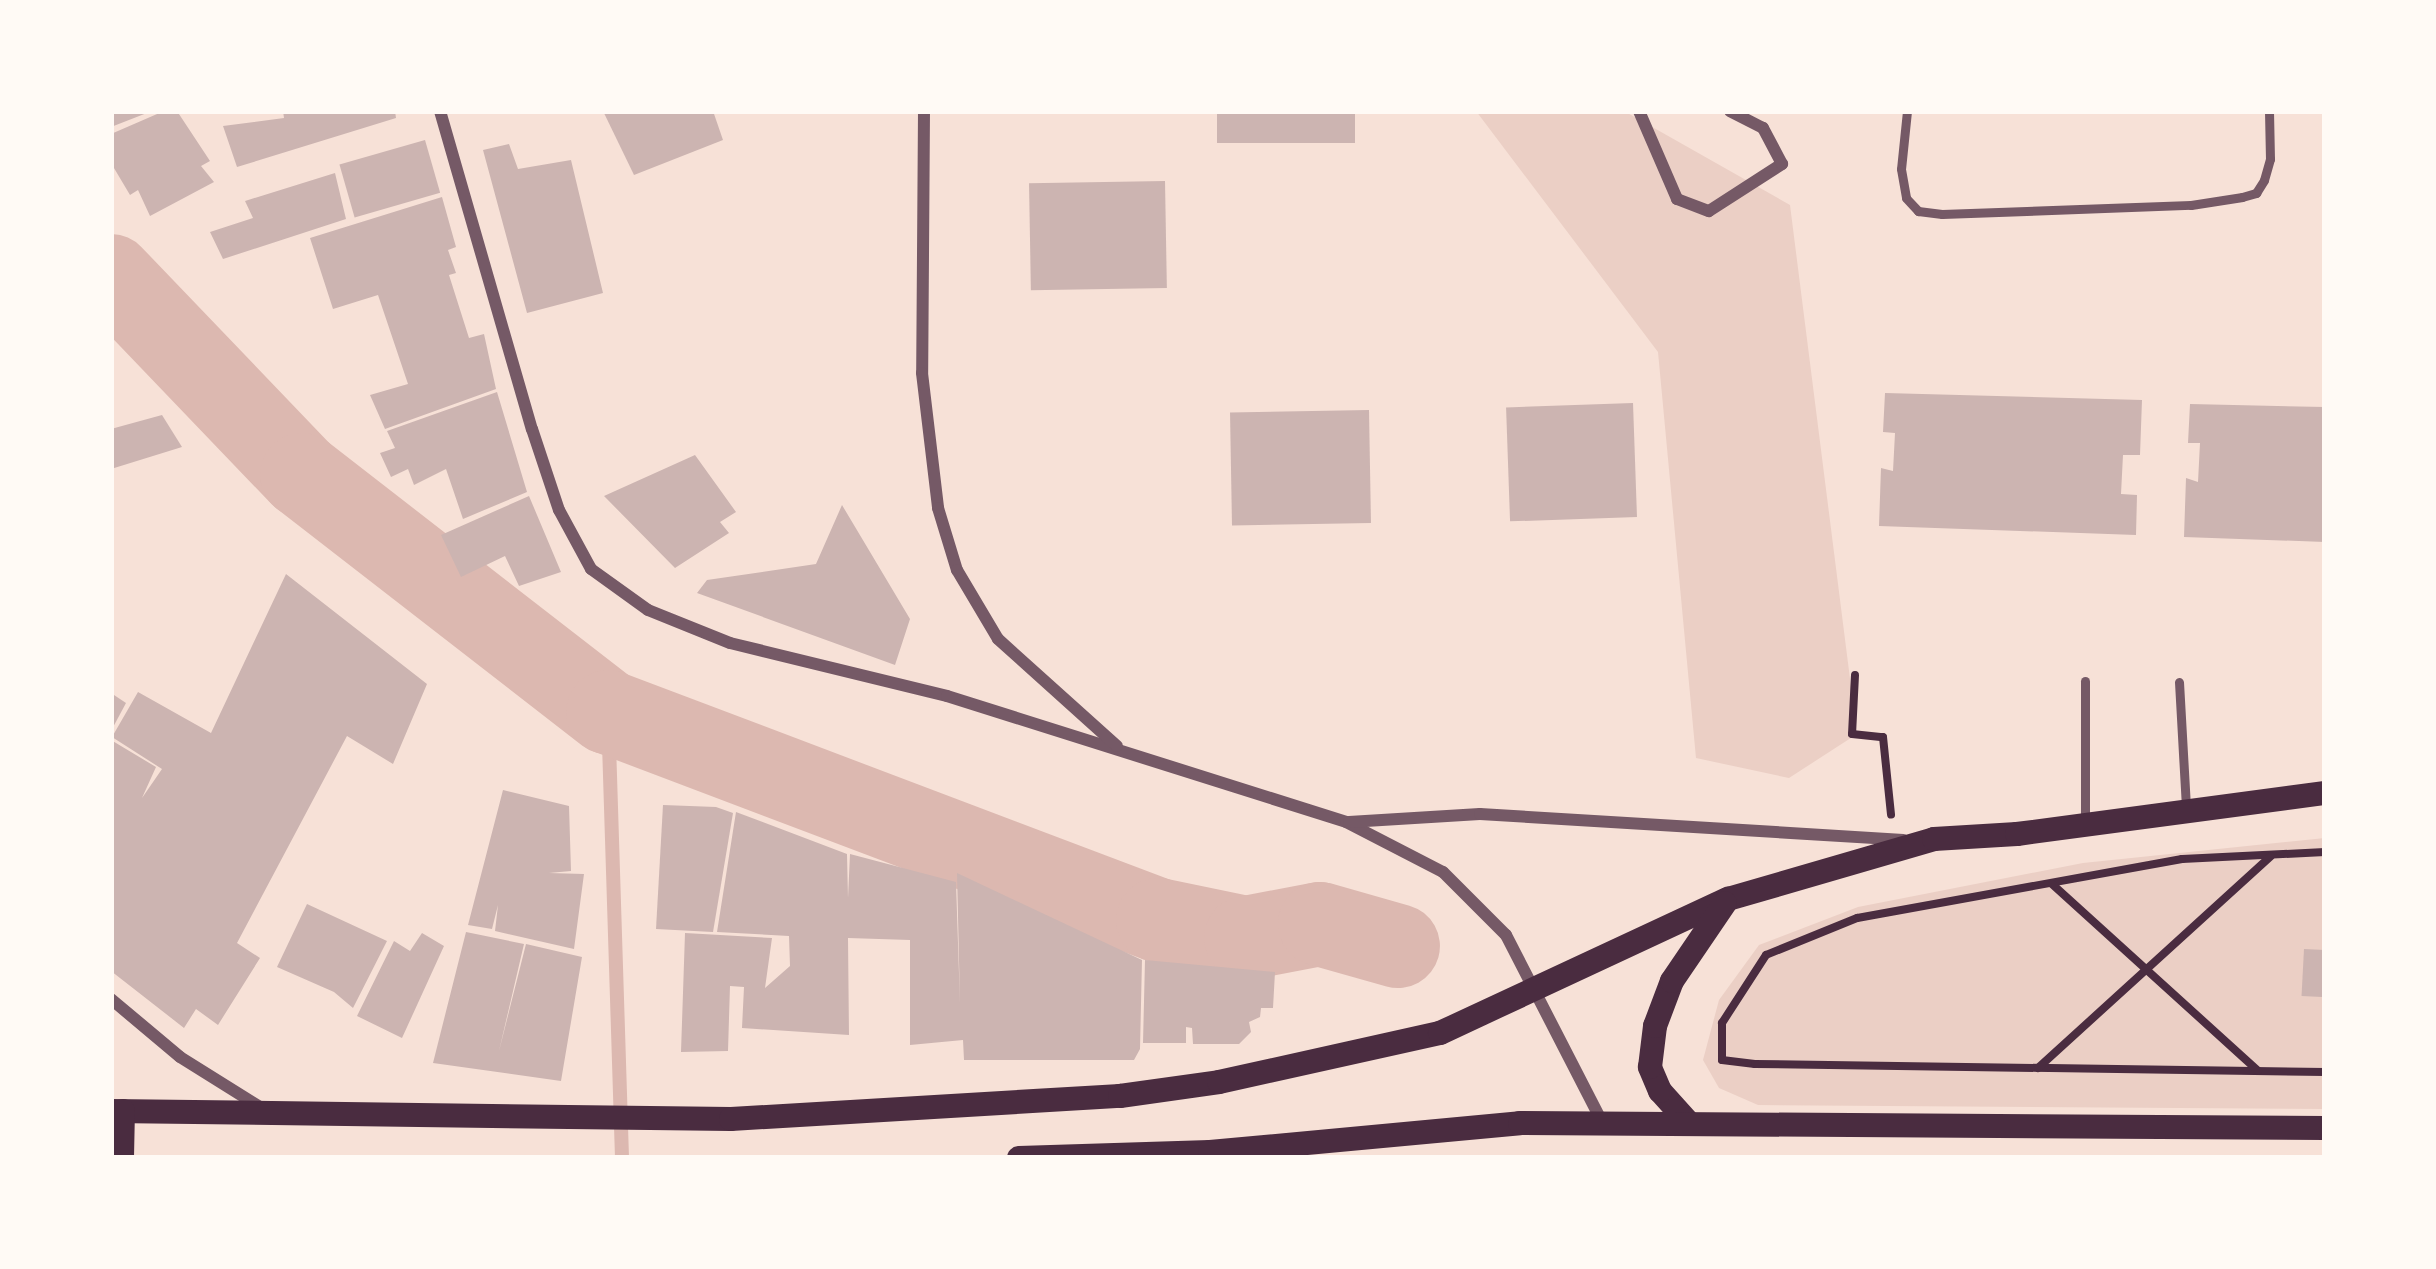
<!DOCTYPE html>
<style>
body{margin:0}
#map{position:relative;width:2436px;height:1269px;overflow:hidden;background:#f7e1d7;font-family:"Times New Roman",serif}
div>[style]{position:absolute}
.green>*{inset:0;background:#ebcfc5}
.stream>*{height:14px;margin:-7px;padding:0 7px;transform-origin:7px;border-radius:7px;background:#dcb8b0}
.river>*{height:84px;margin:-42px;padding:0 42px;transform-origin:42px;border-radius:42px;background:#dcb8b0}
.building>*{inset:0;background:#ccb4b1;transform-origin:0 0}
.path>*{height:8px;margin:-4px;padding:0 4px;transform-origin:4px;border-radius:4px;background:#4a2c40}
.service>*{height:9px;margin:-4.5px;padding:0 4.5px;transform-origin:4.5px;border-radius:4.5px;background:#755966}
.minor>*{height:12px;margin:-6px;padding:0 6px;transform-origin:6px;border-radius:6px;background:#755966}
.secondary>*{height:24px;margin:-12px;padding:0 12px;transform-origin:12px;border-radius:12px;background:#4a2c40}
span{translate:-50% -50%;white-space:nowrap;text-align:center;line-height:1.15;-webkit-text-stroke:9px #fffaf5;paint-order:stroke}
.frame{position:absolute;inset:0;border:114px solid #fffaf5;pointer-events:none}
</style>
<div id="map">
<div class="green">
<div style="clip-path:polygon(1476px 111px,1624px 111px,1790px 205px,1857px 734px,1789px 778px,1696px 758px,1658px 352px)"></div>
<div style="clip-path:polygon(2325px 838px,2325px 1109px,1758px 1105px,1719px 1088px,1703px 1060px,1719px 1000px,1759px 945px,1858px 907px,2083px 863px)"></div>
</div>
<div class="stream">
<div style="left:608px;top:712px;width:446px;rotate:88.2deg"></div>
</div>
<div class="river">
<div style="left:111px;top:276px;width:276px;rotate:46.2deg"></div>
<div style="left:302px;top:475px;width:387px;rotate:37.8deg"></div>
<div style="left:608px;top:712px;width:588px;rotate:20.72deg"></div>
<div style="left:1158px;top:920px;width:90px;rotate:11.6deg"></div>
<div style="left:1246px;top:938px;width:75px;rotate:-10.7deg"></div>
<div style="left:1320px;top:924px;width:81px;rotate:15.8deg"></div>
</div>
<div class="building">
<div style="clip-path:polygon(111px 111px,152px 111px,111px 127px)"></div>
<div style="clip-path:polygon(164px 111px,177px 111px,210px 161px,201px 166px,214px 182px,150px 216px,138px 190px,130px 195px,111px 163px,111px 134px)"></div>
<div style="clip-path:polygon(283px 111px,395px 111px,396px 118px,237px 167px,223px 126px,284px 118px)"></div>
<div style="clip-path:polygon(603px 111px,713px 111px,723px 140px,634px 175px)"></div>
<div style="left:1217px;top:111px;width:138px;height:32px"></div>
<div style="left:425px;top:140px;width:55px;height:89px;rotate:74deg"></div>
<div style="clip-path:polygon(509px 144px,518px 169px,571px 160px,603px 293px,527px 313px,483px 150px)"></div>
<div style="clip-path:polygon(335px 173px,346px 219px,223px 259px,210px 232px,253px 218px,245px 201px)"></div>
<div style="left:1165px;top:181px;width:107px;height:136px;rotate:89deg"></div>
<div style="clip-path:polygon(442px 197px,456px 247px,448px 250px,456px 273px,449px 275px,469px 338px,484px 334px,496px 389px,385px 429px,370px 395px,408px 384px,378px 295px,333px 309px,310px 238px)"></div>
<div style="clip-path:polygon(497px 392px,527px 492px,463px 519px,446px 469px,414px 485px,408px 469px,391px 477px,380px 453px,395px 448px,387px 431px)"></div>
<div style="clip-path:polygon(1885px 393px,2142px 400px,2140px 455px,2123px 455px,2121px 494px,2137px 495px,2136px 535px,1879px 526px,1881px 468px,1893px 471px,1895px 433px,1883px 432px)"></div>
<div style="left:1633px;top:403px;width:114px;height:127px;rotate:88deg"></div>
<div style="clip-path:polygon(2190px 404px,2325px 407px,2325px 542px,2184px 537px,2186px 478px,2198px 482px,2200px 443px,2188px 443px)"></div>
<div style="left:1369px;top:410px;width:113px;height:139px;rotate:89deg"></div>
<div style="clip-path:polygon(162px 415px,182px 447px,111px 469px,111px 429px)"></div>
<div style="clip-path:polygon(695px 455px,736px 512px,720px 522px,729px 533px,675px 568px,604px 496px)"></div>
<div style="clip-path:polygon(529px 496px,561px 572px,519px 586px,505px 556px,461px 577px,441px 535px)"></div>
<div style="clip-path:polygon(842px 505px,910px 619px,895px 665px,697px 593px,707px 580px,816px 564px)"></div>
<div style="clip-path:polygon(286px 574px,427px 684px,393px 764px,347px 736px,237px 943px,260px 958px,218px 1025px,196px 1009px,184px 1028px,111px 971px,111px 740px,156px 767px,142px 798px,162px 769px,112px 737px,138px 692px,211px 733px)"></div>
<div style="clip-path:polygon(111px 693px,126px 703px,111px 731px)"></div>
<div style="clip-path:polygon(503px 790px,569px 806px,571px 871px,549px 873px,584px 874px,574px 949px,495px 931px,498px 905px,492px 929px,468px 925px)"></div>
<div style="clip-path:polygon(663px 805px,716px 807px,733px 813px,713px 932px,656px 929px)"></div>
<div style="clip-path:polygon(736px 812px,847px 854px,848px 898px,850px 854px,956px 882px,960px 1004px,957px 873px,1142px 960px,1140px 1049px,1134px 1060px,964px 1060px,963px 1040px,910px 1045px,910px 940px,848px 938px,849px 1035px,742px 1028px,744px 987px,730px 986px,728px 1051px,681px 1052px,685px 933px,772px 938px,765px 988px,790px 966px,789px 936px,717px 932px)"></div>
<div style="clip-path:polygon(307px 904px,387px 941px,353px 1008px,334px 992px,277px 967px)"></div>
<div style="clip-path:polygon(466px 932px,524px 944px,499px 1051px,526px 944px,582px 957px,561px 1081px,433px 1063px)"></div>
<div style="clip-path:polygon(422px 933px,444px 946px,402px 1038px,357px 1016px,394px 941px,410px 951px)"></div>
<div style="left:2304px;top:949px;width:21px;height:47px;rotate:3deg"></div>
<div style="clip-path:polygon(1145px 960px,1275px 972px,1273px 1008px,1261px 1008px,1260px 1017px,1249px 1022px,1251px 1032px,1239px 1044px,1193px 1044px,1192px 1028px,1186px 1027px,1186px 1043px,1143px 1043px)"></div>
</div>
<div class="path">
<div style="left:1855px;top:675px;width:59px;rotate:92.9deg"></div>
<div style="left:1852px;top:734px;width:31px;rotate:6deg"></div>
<div style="left:1883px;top:737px;width:78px;rotate:84.1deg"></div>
<div style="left:2325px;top:852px;width:143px;rotate:177.2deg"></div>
<div style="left:2182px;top:859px;width:330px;rotate:169.7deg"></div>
<div style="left:1857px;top:918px;width:98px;rotate:157.9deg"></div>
<div style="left:1766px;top:955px;width:81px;rotate:122.9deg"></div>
<div style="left:1722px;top:1023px;width:37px;rotate:90deg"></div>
<div style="left:1722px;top:1060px;width:33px;rotate:7deg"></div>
<div style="left:1755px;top:1064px;width:570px;rotate:0.8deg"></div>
<div style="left:2052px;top:884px;width:278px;rotate:42.2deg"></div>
<div style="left:2038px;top:1068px;width:315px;rotate:-42.3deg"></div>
</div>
<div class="service">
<div style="left:1907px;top:111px;width:58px;rotate:95.9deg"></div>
<div style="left:1901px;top:169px;width:29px;rotate:80deg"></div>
<div style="left:1906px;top:198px;width:18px;rotate:47deg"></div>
<div style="left:1918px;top:211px;width:24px;rotate:7deg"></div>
<div style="left:1942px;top:214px;width:249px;rotate:-2.1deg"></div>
<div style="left:2191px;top:205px;width:52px;rotate:-8.9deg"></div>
<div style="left:2242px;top:197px;width:15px;rotate:-16deg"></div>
<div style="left:2256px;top:193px;width:15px;rotate:-58deg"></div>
<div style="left:2264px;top:180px;width:22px;rotate:-74deg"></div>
<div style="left:2270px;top:159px;width:48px;rotate:-91.2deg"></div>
<div style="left:2085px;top:681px;width:144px;rotate:90deg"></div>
<div style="left:2179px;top:682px;width:127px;rotate:86.8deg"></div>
</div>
<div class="minor">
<div style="left:440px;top:111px;width:331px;rotate:73.9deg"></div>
<div style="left:532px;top:429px;width:85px;rotate:71.6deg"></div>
<div style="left:559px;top:510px;width:67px;rotate:61.5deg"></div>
<div style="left:591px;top:569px;width:70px;rotate:35.7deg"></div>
<div style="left:648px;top:610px;width:88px;rotate:21.9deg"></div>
<div style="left:730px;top:643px;width:223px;rotate:13.7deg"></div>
<div style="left:947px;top:696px;width:418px;rotate:17.5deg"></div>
<div style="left:1346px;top:822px;width:109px;rotate:27.3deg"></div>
<div style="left:1443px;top:872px;width:89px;rotate:45deg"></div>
<div style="left:1506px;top:935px;width:210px;rotate:62.8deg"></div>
<div style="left:924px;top:111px;width:262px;rotate:90.4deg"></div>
<div style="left:922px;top:373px;width:136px;rotate:83.2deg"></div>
<div style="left:938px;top:508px;width:65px;rotate:73deg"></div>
<div style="left:957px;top:570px;width:80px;rotate:59.3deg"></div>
<div style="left:998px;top:639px;width:160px;rotate:42deg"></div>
<div style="left:1639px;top:111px;width:96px;rotate:66.6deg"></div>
<div style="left:1677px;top:199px;width:34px;rotate:21deg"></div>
<div style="left:1709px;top:211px;width:87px;rotate:-32.8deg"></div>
<div style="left:1782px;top:164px;width:41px;rotate:-117.8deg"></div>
<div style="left:1763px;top:128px;width:37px;rotate:-153deg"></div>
<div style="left:1349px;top:822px;width:131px;rotate:-3.5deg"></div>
<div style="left:1480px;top:814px;width:424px;rotate:3.5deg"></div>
<div style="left:111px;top:999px;width:90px;rotate:40deg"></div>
<div style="left:180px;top:1057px;width:94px;rotate:32deg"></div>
</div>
<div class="secondary">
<div style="left:111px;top:1111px;width:620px;rotate:0.74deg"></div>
<div style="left:731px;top:1119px;width:390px;rotate:-3.4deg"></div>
<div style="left:1120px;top:1096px;width:100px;rotate:-8deg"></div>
<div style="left:1219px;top:1082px;width:226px;rotate:-12.5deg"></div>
<div style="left:1440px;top:1033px;width:318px;rotate:-25deg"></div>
<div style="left:1728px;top:899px;width:215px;rotate:-16.2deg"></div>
<div style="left:1934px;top:839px;width:83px;rotate:-3.4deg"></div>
<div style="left:2017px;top:834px;width:311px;rotate:-7.6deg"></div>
<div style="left:1687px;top:1121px;width:40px;rotate:-132deg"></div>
<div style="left:1660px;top:1091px;width:26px;rotate:-113deg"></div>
<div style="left:1650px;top:1067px;width:41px;rotate:-83deg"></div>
<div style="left:1655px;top:1026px;width:48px;rotate:-69.3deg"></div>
<div style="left:1672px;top:981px;width:94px;rotate:-55.8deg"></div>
<div style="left:122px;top:1157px;width:46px;rotate:-88.8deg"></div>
<div style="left:1019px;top:1158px;width:191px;rotate:-1.8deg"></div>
<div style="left:1210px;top:1152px;width:311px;rotate:-5.3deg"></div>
<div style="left:1520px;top:1123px;width:805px;rotate:0.36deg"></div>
</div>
<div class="frame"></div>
</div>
